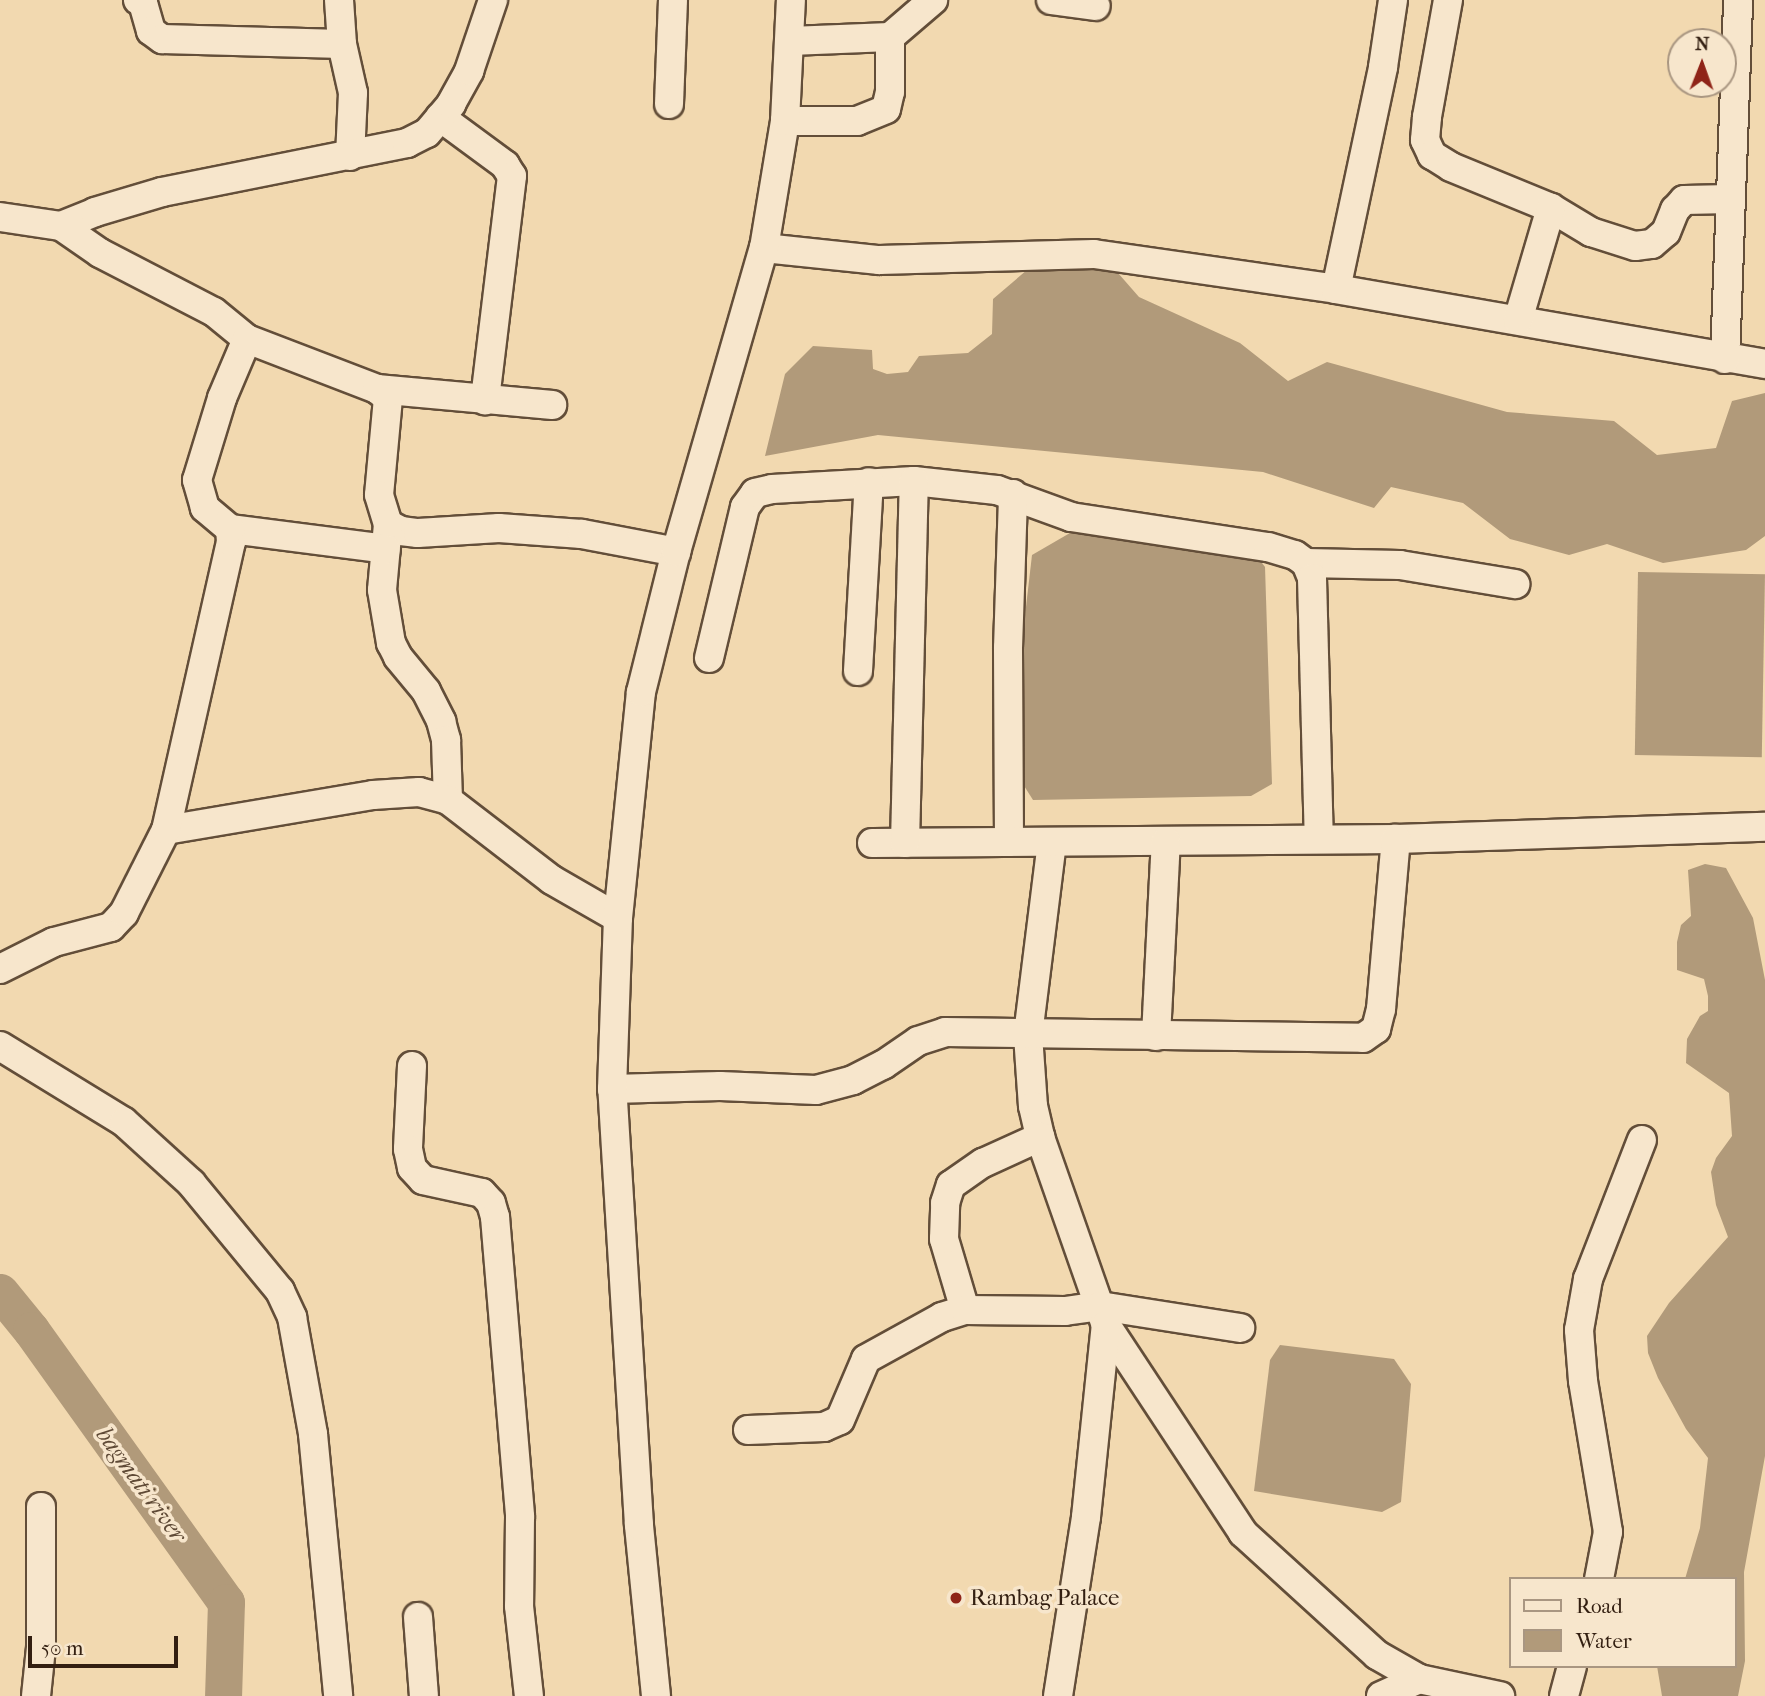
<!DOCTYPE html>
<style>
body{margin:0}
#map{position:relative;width:1765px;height:1696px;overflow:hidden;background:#f2d9b0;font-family:"IM FELL French Canon",serif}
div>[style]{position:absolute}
.water>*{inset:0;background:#b19a7a;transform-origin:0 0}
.river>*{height:37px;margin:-18.5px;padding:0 18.5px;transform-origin:18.5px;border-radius:18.5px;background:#b19a7a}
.roads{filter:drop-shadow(2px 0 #634e39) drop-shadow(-2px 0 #634e39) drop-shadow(0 2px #634e39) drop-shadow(0 -2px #634e39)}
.minor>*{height:28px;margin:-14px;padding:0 14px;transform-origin:14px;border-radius:14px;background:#f7e6cc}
.dots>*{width:19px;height:19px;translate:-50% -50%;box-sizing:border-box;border:4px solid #f7e6cc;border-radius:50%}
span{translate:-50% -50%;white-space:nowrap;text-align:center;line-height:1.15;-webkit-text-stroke:7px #f7e6cc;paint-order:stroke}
.poi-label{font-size:23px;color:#331f11}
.left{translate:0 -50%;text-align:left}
.water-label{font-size:24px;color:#5f4a36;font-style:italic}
.legend{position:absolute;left:1509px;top:1577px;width:228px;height:91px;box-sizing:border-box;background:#f7e6cc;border:2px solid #a99681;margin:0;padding:9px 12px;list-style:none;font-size:21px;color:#331f11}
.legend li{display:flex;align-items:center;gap:14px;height:35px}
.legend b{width:35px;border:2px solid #a99681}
.north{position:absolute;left:1667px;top:28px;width:70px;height:70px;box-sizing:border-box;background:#f7e6cc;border:2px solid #a99681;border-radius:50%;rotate:1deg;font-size:19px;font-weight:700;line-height:28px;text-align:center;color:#331f11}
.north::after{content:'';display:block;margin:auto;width:24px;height:32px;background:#8f2418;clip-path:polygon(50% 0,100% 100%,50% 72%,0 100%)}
.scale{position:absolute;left:28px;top:1636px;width:150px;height:32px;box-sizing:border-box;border:4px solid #331f11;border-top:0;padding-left:9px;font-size:21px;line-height:24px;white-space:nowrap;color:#331f11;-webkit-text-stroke:5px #f7e6cc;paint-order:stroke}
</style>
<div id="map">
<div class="water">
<div style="clip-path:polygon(1034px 264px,1111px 265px,1139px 297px,1240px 343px,1288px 381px,1327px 362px,1507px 412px,1614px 421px,1657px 455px,1716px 448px,1732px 401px,1765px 393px,1765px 536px,1746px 550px,1663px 563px,1607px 544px,1569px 555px,1510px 539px,1463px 503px,1391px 487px,1374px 508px,1263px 472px,878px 435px,765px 456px,785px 374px,813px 346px,872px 350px,873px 369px,887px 374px,908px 372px,919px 356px,968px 353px,992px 334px,993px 299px)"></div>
<div style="clip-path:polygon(1082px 526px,1256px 555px,1265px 567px,1272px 784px,1251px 796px,1033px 800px,1021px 781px,1017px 685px,1032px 555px)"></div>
<div style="left:1638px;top:572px;width:127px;height:183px;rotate:1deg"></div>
<div style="clip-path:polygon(1705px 864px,1726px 868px,1753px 918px,1765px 980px,1765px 1456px,1744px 1572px,1745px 1661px,1738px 1696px,1662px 1696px,1657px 1666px,1735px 1666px,1735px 1579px,1685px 1579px,1700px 1528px,1708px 1458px,1686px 1429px,1658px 1378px,1648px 1353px,1647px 1336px,1669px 1303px,1728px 1237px,1716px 1205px,1711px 1172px,1716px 1158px,1732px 1136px,1729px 1093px,1686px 1063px,1687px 1039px,1700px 1016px,1708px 1011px,1708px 996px,1704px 979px,1677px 970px,1677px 942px,1681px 925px,1691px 916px,1688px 870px)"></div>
<div style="clip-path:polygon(1280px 1345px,1394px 1359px,1411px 1384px,1401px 1502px,1382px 1512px,1254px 1491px,1270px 1360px)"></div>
</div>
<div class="river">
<div style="left:0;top:1292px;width:49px;rotate:50.8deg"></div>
<div style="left:31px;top:1330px;width:335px;rotate:54.4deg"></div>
<div style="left:226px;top:1602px;width:94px;rotate:91.8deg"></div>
</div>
<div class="roads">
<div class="minor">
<div style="left:138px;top:0;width:6px;rotate:31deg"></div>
<div style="left:143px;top:3px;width:29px;rotate:74deg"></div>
<div style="left:151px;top:31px;width:14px;rotate:36deg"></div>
<div style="left:162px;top:39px;width:180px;rotate:1.6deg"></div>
<div style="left:339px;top:0;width:44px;rotate:86.1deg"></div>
<div style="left:342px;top:44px;width:50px;rotate:77.3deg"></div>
<div style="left:353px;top:93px;width:63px;rotate:92.7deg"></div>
<div style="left:1051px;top:0;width:45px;rotate:7.6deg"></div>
<div style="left:1448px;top:0;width:119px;rotate:100.2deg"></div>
<div style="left:1427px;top:117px;width:23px;rotate:95deg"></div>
<div style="left:1425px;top:140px;width:17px;rotate:65deg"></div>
<div style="left:1432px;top:155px;width:22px;rotate:32deg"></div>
<div style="left:1451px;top:167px;width:108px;rotate:22.3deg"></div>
<div style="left:1551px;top:208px;width:47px;rotate:31deg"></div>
<div style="left:1591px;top:232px;width:46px;rotate:17.7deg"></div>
<div style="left:1635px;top:246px;width:17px;rotate:-7deg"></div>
<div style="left:1652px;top:244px;width:18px;rotate:-41deg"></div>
<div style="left:1666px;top:232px;width:24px;rotate:-68deg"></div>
<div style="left:1675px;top:210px;width:13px;rotate:-48deg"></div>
<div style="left:1684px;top:200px;width:46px;rotate:-1.2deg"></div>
<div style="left:790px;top:41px;width:100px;rotate:-2.3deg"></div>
<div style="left:890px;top:37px;width:57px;rotate:-40.7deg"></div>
<div style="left:669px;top:104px;width:104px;rotate:-87.8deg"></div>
<div style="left:440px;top:117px;width:81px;rotate:36.4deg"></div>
<div style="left:505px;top:165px;width:13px;rotate:58deg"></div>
<div style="left:512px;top:176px;width:226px;rotate:96.9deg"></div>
<div style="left:785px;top:121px;width:72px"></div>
<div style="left:857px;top:121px;width:31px;rotate:-22deg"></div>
<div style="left:886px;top:109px;width:17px;rotate:-77deg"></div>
<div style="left:890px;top:92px;width:55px;rotate:-90deg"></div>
<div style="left:0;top:217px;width:62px;rotate:8.4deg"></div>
<div style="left:61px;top:226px;width:37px;rotate:-22deg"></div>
<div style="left:95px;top:212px;width:70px;rotate:-16.6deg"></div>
<div style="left:162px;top:192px;width:250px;rotate:-11.3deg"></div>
<div style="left:407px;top:143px;width:22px;rotate:-27deg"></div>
<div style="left:427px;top:133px;width:38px;rotate:-50deg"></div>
<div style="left:451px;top:104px;width:38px;rotate:-61deg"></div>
<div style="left:469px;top:71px;width:75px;rotate:-71.3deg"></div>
<div style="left:61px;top:226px;width:47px;rotate:34.7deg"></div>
<div style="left:100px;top:253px;width:128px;rotate:27.4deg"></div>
<div style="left:214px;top:312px;width:43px;rotate:39.3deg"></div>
<div style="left:247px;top:339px;width:139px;rotate:21deg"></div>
<div style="left:377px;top:389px;width:14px;rotate:39deg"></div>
<div style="left:388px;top:398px;width:97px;rotate:95.3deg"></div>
<div style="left:379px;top:495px;width:30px;rotate:73deg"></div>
<div style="left:388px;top:524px;width:15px;rotate:28deg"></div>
<div style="left:401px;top:531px;width:17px;rotate:7deg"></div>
<div style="left:418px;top:533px;width:81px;rotate:-3.5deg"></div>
<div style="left:499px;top:528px;width:83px;rotate:4.1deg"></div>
<div style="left:582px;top:534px;width:96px;rotate:10.8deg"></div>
<div style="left:764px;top:248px;width:116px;rotate:6deg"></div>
<div style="left:879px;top:260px;width:215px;rotate:-1.6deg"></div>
<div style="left:1094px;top:254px;width:245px;rotate:8.2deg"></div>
<div style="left:1336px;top:289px;width:436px;rotate:9.9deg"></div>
<div style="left:1336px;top:289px;width:227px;rotate:-78deg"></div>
<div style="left:1383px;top:67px;width:68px;rotate:-81.5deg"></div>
<div style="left:1518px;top:320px;width:117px;rotate:-73.6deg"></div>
<div style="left:1725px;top:359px;width:359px;rotate:-87.9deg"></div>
<div style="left:377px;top:389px;width:176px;rotate:5.2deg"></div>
<div style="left:388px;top:524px;width:66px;rotate:95.2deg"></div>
<div style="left:382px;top:590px;width:54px;rotate:80.4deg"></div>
<div style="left:391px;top:643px;width:16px;rotate:63deg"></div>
<div style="left:398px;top:657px;width:44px;rotate:50.5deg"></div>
<div style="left:426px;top:691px;width:34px;rotate:63deg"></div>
<div style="left:441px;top:721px;width:20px;rotate:75deg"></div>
<div style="left:446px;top:740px;width:60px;rotate:88.1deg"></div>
<div style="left:230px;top:529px;width:157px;rotate:7.3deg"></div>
<div style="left:1306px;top:563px;width:94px;rotate:1.2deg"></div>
<div style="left:1400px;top:565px;width:117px;rotate:9.4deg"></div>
<div style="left:709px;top:658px;width:155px;rotate:-76.6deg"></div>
<div style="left:745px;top:507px;width:17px;rotate:-54deg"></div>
<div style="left:755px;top:493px;width:17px;rotate:-13deg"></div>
<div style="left:772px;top:489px;width:142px;rotate:-3.2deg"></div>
<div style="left:914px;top:481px;width:83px;rotate:6.2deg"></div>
<div style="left:997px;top:490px;width:79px;rotate:20deg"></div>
<div style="left:1071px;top:517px;width:199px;rotate:8.7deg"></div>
<div style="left:1268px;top:547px;width:28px;rotate:17deg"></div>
<div style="left:1295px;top:555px;width:14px;rotate:36deg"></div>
<div style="left:1306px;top:563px;width:16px;rotate:68deg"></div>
<div style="left:1312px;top:578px;width:261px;rotate:88.5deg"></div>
<div style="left:858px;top:671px;width:189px;rotate:-86.7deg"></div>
<div style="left:166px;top:830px;width:210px;rotate:-9.6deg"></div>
<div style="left:373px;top:795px;width:46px;rotate:-3.7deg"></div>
<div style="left:419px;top:792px;width:30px;rotate:15deg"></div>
<div style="left:448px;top:800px;width:131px;rotate:37.6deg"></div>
<div style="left:552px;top:880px;width:76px;rotate:29.9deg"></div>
<div style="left:1009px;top:842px;width:194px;rotate:-90.3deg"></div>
<div style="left:1008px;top:648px;width:154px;rotate:-88.1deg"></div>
<div style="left:1052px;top:842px;width:194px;rotate:97.1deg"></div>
<div style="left:1028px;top:1035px;width:71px;rotate:86deg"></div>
<div style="left:1033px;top:1106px;width:32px;rotate:77deg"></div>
<div style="left:1040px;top:1137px;width:199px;rotate:70.7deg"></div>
<div style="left:1106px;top:1325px;width:249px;rotate:56.6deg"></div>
<div style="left:1243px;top:1533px;width:181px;rotate:42.3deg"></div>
<div style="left:1377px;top:1655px;width:48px;rotate:29.7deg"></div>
<div style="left:1419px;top:1679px;width:83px;rotate:11.9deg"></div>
<div style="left:872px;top:843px;width:524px;rotate:-0.44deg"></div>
<div style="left:1396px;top:839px;width:369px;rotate:-1.9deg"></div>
<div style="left:905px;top:843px;width:362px;rotate:-88.6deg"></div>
<div style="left:0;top:969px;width:60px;rotate:-26.6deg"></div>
<div style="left:54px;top:942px;width:59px;rotate:-14.7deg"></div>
<div style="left:111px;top:927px;width:19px;rotate:-47deg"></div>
<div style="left:124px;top:913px;width:93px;rotate:-63.2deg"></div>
<div style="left:166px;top:830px;width:295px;rotate:-77.3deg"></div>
<div style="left:231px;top:542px;width:13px;rotate:-94deg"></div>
<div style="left:230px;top:529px;width:33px;rotate:-140deg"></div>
<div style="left:205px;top:508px;width:29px;rotate:-106deg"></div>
<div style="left:197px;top:480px;width:86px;rotate:-73deg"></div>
<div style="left:222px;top:398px;width:64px;rotate:-67deg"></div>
<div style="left:1156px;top:1036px;width:195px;rotate:-87.1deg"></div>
<div style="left:0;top:1046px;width:145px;rotate:31.5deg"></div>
<div style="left:124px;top:1122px;width:91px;rotate:42.3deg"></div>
<div style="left:191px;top:1183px;width:140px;rotate:50.5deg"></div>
<div style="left:280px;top:1291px;width:29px;rotate:65deg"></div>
<div style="left:292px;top:1317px;width:119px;rotate:79.8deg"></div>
<div style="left:313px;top:1434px;width:263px;rotate:84.5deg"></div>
<div style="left:412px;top:1066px;width:83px;rotate:92.8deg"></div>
<div style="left:408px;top:1149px;width:19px;rotate:78deg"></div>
<div style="left:412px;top:1168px;width:16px;rotate:47deg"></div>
<div style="left:423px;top:1180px;width:60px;rotate:12.4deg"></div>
<div style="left:482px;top:1193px;width:13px;rotate:48deg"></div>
<div style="left:491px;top:1203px;width:15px;rotate:74deg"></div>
<div style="left:495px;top:1217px;width:301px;rotate:85.2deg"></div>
<div style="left:520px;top:1517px;width:89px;rotate:90.6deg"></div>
<div style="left:519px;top:1606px;width:91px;rotate:83.7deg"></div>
<div style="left:612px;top:1089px;width:108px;rotate:-1.6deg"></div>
<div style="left:720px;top:1086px;width:96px;rotate:2.4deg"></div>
<div style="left:816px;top:1090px;width:38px;rotate:-15deg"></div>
<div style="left:853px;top:1080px;width:34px;rotate:-27deg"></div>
<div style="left:883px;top:1065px;width:42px;rotate:-34.4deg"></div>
<div style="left:918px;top:1041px;width:28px;rotate:-18deg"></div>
<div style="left:945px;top:1032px;width:418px;rotate:0.8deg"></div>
<div style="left:1363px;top:1038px;width:16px;rotate:-35deg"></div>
<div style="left:1376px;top:1029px;width:21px;rotate:-76deg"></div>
<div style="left:1381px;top:1009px;width:171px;rotate:-85deg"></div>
<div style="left:965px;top:1310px;width:74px;rotate:-106.5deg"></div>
<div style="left:944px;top:1239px;width:36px;rotate:-88deg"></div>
<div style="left:945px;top:1203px;width:19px;rotate:-72deg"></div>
<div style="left:951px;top:1185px;width:39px;rotate:-35deg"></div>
<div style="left:983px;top:1163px;width:63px;rotate:-24.5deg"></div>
<div style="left:748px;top:1430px;width:76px;rotate:-2.3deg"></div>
<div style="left:824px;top:1427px;width:17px;rotate:-24deg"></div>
<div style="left:840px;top:1420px;width:66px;rotate:-66.9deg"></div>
<div style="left:866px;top:1359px;width:87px;rotate:-28.9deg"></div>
<div style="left:942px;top:1317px;width:24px;rotate:-17deg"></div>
<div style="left:965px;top:1310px;width:100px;rotate:0.6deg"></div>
<div style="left:1065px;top:1311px;width:35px;rotate:-8deg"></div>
<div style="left:1100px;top:1306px;width:142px;rotate:8.9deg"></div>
<div style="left:1599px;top:1579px;width:48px;rotate:-79.2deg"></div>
<div style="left:1608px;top:1532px;width:153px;rotate:-99.4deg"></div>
<div style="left:1583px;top:1381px;width:51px;rotate:-94.5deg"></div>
<div style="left:1579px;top:1330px;width:52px;rotate:-80deg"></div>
<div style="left:1588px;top:1279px;width:149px;rotate:-68.8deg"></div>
<div style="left:418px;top:1617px;width:79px;rotate:85.7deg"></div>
<div style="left:36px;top:1696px;width:48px;rotate:-84.1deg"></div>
<div style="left:41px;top:1648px;width:141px;rotate:-90deg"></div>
<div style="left:656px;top:1696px;width:172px;rotate:-95.7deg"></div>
<div style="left:639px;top:1525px;width:437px;rotate:-93.5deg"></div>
<div style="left:612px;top:1089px;width:171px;rotate:-88deg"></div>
<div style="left:618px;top:918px;width:227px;rotate:-84.2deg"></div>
<div style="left:641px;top:692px;width:144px;rotate:-76deg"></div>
<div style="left:676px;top:552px;width:316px;rotate:-73.9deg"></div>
<div style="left:764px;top:248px;width:129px;rotate:-80.6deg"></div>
<div style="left:785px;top:121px;width:121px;rotate:-87.2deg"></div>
<div style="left:1058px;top:1696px;width:181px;rotate:-81.1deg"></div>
<div style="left:1086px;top:1517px;width:193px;rotate:-84.1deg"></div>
<div style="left:1381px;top:1696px;width:42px;rotate:-24.1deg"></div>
<div style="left:1564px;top:1696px;width:31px;rotate:-75deg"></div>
</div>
</div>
<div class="dots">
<div style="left:956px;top:1598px;background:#8f2418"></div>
</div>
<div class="poi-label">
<span class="left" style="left:970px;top:1598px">Rambag Palace</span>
</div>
<div class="water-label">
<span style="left:141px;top:1485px;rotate:54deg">bagmati river</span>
</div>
<ul class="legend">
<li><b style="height:9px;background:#f7e6cc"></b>Road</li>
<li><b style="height:19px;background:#b19a7a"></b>Water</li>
</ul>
<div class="north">N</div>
<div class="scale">50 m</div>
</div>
